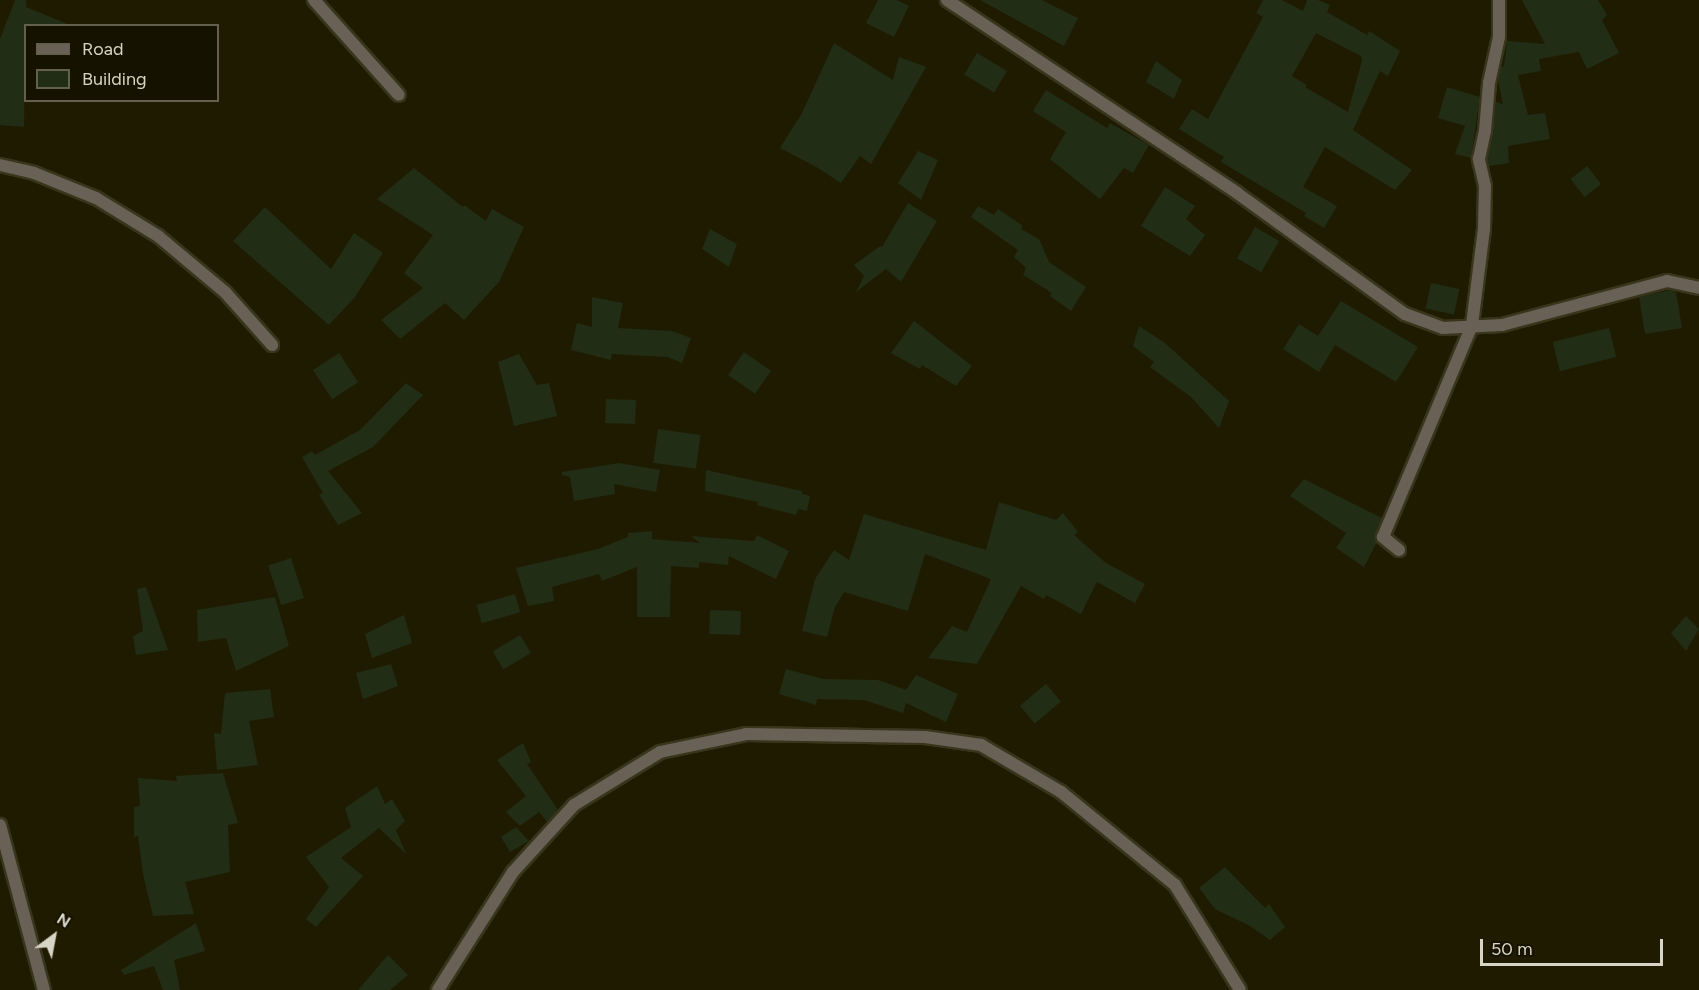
<!DOCTYPE html>
<style>
body{margin:0}
#map{position:relative;width:1699px;height:990px;overflow:hidden;background:#1f1b01;font-family:Figtree,sans-serif}
div>[style]{position:absolute}
.building>*{inset:0;background:#222d15;transform-origin:0 0}
.roads{filter:drop-shadow(2px 0 #39351c) drop-shadow(-2px 0 #39351c) drop-shadow(0 2px #39351c) drop-shadow(0 -2px #39351c)}
.minor>*{height:12px;margin:-6px;padding:0 6px;transform-origin:6px;border-radius:6px;background:#6a6156}
span{translate:-50% -50%;white-space:nowrap;text-align:center;line-height:1.15;-webkit-text-stroke:4.5px #161200;paint-order:stroke}
.legend{position:absolute;left:24px;top:24px;width:195px;height:78px;box-sizing:border-box;background:#161200;border:2px solid #63604e;margin:0;padding:8px 10px;list-style:none;font-size:18px;color:#d6d4c4}
.legend li{display:flex;align-items:center;gap:12px;height:30px}
.legend b{width:30px;border:2px solid #63604e}
.north{position:absolute;left:24px;top:906px;width:60px;height:60px;-webkit-text-stroke:4px #161200;paint-order:stroke;rotate:32deg;font-size:16px;font-weight:700;line-height:24px;text-align:center;color:#d6d4c4}
.north::after{content:'';display:block;margin:auto;width:21px;height:27px;background:#d6d4c4;clip-path:polygon(50% 0,100% 100%,50% 72%,0 100%)}
.scale{position:absolute;left:1480px;top:939px;width:183px;height:27px;box-sizing:border-box;border:3px solid #d6d4c4;border-top:0;padding-left:8px;font-size:18px;line-height:21px;white-space:nowrap;color:#d6d4c4;-webkit-text-stroke:4px #161200;paint-order:stroke}
</style>
<div id="map">
<div class="building">
<div style="clip-path:polygon(15px 0,26px 0,26px 7px,70px 25px,26px 26px,24px 127px,0 125px,0 39px)"></div>
<div style="clip-path:polygon(878px 0,897px 0,909px 6px,894px 37px,866px 23px)"></div>
<div style="clip-path:polygon(980px 0,1042px 0,1078px 18px,1064px 46px)"></div>
<div style="clip-path:polygon(evenodd,1263px 0,1282px 0,1303px 11px,1307px 0,1318px 0,1330px 5px,1327px 12px,1367px 35px,1369px 31px,1400px 51px,1388px 76px,1380px 71px,1353px 130px,1412px 170px,1395px 190px,1325px 147px,1303px 187px,1337px 206px,1324px 228px,1304px 216px,1306px 213px,1221px 162px,1224px 157px,1179px 129px,1192px 109px,1208px 119px,1263px 17px,1256px 13px,1263px 0,1316px 33px,1361px 56px,1362px 60px,1348px 112px,1305px 87px,1307px 85px,1292px 76px,1316px 33px)"></div>
<div style="clip-path:polygon(1522px 0,1598px 0,1607px 15px,1602px 20px,1619px 53px,1587px 69px,1579px 52px,1539px 59px,1541px 71px,1518px 75px,1528px 115px,1545px 113px,1550px 139px,1508px 146px,1509px 163px,1489px 166px,1487px 159px,1496px 102px,1503px 104px,1498px 81px,1501px 67px,1504px 66px,1507px 41px,1545px 44px)"></div>
<div style="clip-path:polygon(834px 43px,893px 80px,899px 57px,926px 67px,871px 164px,860px 156px,841px 183px,818px 168px,780px 148px,802px 113px)"></div>
<div style="left:977px;top:53px;width:35px;height:25px;rotate:31deg"></div>
<div style="clip-path:polygon(1156px 61px,1182px 80px,1174px 99px,1146px 82px)"></div>
<div style="clip-path:polygon(1447px 87px,1480px 97px,1471px 158px,1455px 154px,1465px 126px,1438px 118px)"></div>
<div style="clip-path:polygon(1046px 90px,1107px 128px,1110px 123px,1149px 145px,1133px 173px,1124px 168px,1100px 199px,1050px 159px,1066px 132px,1033px 111px)"></div>
<div style="clip-path:polygon(918px 151px,938px 160px,921px 200px,898px 183px)"></div>
<div style="left:1587px;top:166px;width:23px;height:21px;rotate:52deg"></div>
<div style="clip-path:polygon(414px 168px,463px 207px,464px 205px,486px 221px,492px 209px,524px 227px,499px 282px,464px 320px,445px 303px,400px 339px,381px 320px,423px 288px,404px 273px,433px 235px,377px 199px)"></div>
<div style="clip-path:polygon(1165px 187px,1195px 206px,1186px 219px,1205px 235px,1190px 256px,1141px 226px)"></div>
<div style="clip-path:polygon(908px 203px,937px 221px,901px 282px,886px 269px,856px 292px,864px 276px,854px 265px,880px 246px,882px 247px)"></div>
<div style="clip-path:polygon(978px 206px,994px 215px,998px 209px,1023px 226px,1021px 229px,1039px 239px,1049px 262px,1086px 287px,1071px 311px,1050px 296px,1052px 293px,1023px 275px,1026px 268px,1014px 257px,1018px 250px,971px 217px)"></div>
<div style="clip-path:polygon(265px 207px,331px 269px,354px 233px,383px 253px,355px 297px,329px 325px,233px 241px)"></div>
<div style="left:1255px;top:227px;width:28px;height:36px;rotate:30deg"></div>
<div style="clip-path:polygon(710px 229px,737px 244px,729px 267px,702px 249px)"></div>
<div style="left:1431px;top:283px;width:29px;height:26px;rotate:12deg"></div>
<div style="clip-path:polygon(1670px 290px,1676px 292px,1682px 328px,1645px 334px,1639px 297px)"></div>
<div style="clip-path:polygon(592px 297px,623px 303px,618px 328px,672px 331px,691px 338px,682px 363px,668px 357px,612px 354px,611px 360px,571px 350px,577px 323px,592px 327px)"></div>
<div style="clip-path:polygon(1341px 301px,1418px 347px,1396px 382px,1335px 345px,1319px 372px,1283px 349px,1299px 324px,1318px 336px)"></div>
<div style="clip-path:polygon(914px 321px,972px 366px,956px 386px,922px 365px,920px 369px,891px 353px)"></div>
<div style="clip-path:polygon(1139px 326px,1165px 343px,1229px 401px,1219px 428px,1191px 397px,1150px 367px,1154px 362px,1133px 346px)"></div>
<div style="left:1609px;top:328px;width:30px;height:58px;rotate:76deg"></div>
<div style="left:744px;top:352px;width:33px;height:28px;rotate:35deg"></div>
<div style="left:339px;top:353px;width:35px;height:31px;rotate:57deg"></div>
<div style="clip-path:polygon(519px 354px,537px 385px,549px 383px,557px 416px,514px 426px,498px 362px)"></div>
<div style="clip-path:polygon(406px 383px,423px 395px,373px 447px,328px 471px,362px 513px,338px 525px,319px 495px,323px 493px,302px 457px,312px 451px,315px 455px,360px 430px)"></div>
<div style="left:606px;top:399px;width:30px;height:24px;rotate:2deg"></div>
<div style="left:658px;top:429px;width:43px;height:34px;rotate:8deg"></div>
<div style="clip-path:polygon(619px 463px,660px 470px,656px 492px,614px 484px,615px 494px,574px 501px,570px 477px,562px 475px,562px 472px)"></div>
<div style="clip-path:polygon(706px 470px,802px 491px,802px 494px,810px 496px,807px 511px,798px 509px,796px 515px,757px 505px,758px 502px,705px 491px)"></div>
<div style="clip-path:polygon(1304px 479px,1382px 518px,1375px 535px,1377px 542px,1364px 567px,1336px 548px,1346px 533px,1290px 496px)"></div>
<div style="clip-path:polygon(999px 502px,1056px 520px,1063px 513px,1078px 532px,1074px 535px,1106px 563px,1145px 584px,1135px 603px,1097px 582px,1081px 614px,1046px 595px,1044px 599px,1021px 586px,977px 664px,928px 658px,952px 626px,967px 632px,991px 579px,925px 554px,908px 611px,844px 592px,835px 607px,827px 637px,802px 631px,815px 579px,834px 550px,849px 560px,864px 514px,986px 550px)"></div>
<div style="clip-path:polygon(652px 531px,652px 539px,700px 543px,691px 536px,754px 541px,757px 535px,789px 551px,776px 579px,729px 556px,728px 565px,699px 562px,699px 568px,671px 566px,670px 617px,637px 617px,637px 567px,602px 581px,599px 574px,552px 587px,554px 601px,528px 606px,516px 568px,598px 549px,628px 537px,628px 533px)"></div>
<div style="left:291px;top:558px;width:42px;height:24px;rotate:72deg"></div>
<div style="clip-path:polygon(146px 587px,168px 650px,136px 655px,133px 636px,143px 631px,137px 589px)"></div>
<div style="left:515px;top:594px;width:19px;height:40px;rotate:74deg"></div>
<div style="clip-path:polygon(275px 597px,289px 646px,236px 671px,226px 638px,198px 642px,197px 610px)"></div>
<div style="left:710px;top:610px;width:31px;height:24px;rotate:2deg"></div>
<div style="clip-path:polygon(404px 615px,412px 643px,372px 658px,365px 634px)"></div>
<div style="clip-path:polygon(1686px 616px,1699px 629px,1686px 651px,1671px 633px)"></div>
<div style="left:520px;top:635px;width:21px;height:32px;rotate:59deg"></div>
<div style="clip-path:polygon(391px 664px,398px 686px,363px 699px,356px 673px)"></div>
<div style="clip-path:polygon(786px 669px,823px 679px,878px 680px,906px 690px,916px 675px,958px 694px,946px 722px,906px 703px,903px 713px,864px 700px,817px 699px,816px 705px,779px 694px)"></div>
<div style="left:1046px;top:684px;width:23px;height:34px;rotate:50deg"></div>
<div style="clip-path:polygon(270px 689px,274px 717px,249px 721px,258px 765px,217px 770px,214px 733px,221px 734px,225px 693px)"></div>
<div style="clip-path:polygon(523px 743px,531px 762px,527px 764px,558px 810px,547px 822px,539px 812px,520px 826px,506px 812px,526px 796px,497px 760px)"></div>
<div style="clip-path:polygon(223px 773px,238px 823px,228px 825px,230px 872px,185px 882px,194px 914px,153px 916px,143px 874px,138px 836px,134px 837px,134px 807px,140px 806px,138px 778px,177px 781px,176px 776px)"></div>
<div style="clip-path:polygon(377px 786px,385px 804px,392px 799px,405px 821px,396px 830px,406px 854px,379px 828px,341px 858px,363px 876px,316px 927px,306px 919px,329px 887px,306px 857px,351px 827px,345px 808px)"></div>
<div style="clip-path:polygon(516px 827px,529px 841px,510px 852px,501px 837px)"></div>
<div style="clip-path:polygon(1225px 867px,1265px 908px,1269px 904px,1285px 927px,1270px 940px,1250px 926px,1215px 909px,1199px 888px)"></div>
<div style="clip-path:polygon(196px 923px,205px 951px,174px 960px,180px 990px,163px 990px,154px 966px,124px 975px,121px 970px)"></div>
<div style="clip-path:polygon(388px 955px,408px 975px,390px 990px,358px 990px)"></div>
</div>
<div class="roads">
<div class="minor">
<div style="left:314px;top:0;width:127px;rotate:48.2deg"></div>
<div style="left:947px;top:0;width:348px;rotate:33.6deg"></div>
<div style="left:1237px;top:193px;width:207px;rotate:35.8deg"></div>
<div style="left:1405px;top:314px;width:40px;rotate:20.2deg"></div>
<div style="left:1443px;top:328px;width:59px;rotate:-2.9deg"></div>
<div style="left:1502px;top:325px;width:171px;rotate:-14.9deg"></div>
<div style="left:1667px;top:281px;width:33px;rotate:12deg"></div>
<div style="left:0;top:165px;width:35px;rotate:13deg"></div>
<div style="left:34px;top:173px;width:67px;rotate:22deg"></div>
<div style="left:96px;top:198px;width:73px;rotate:31.5deg"></div>
<div style="left:158px;top:236px;width:87px;rotate:39.9deg"></div>
<div style="left:225px;top:292px;width:71px;rotate:48.4deg"></div>
<div style="left:1399px;top:550px;width:21px;rotate:-141deg"></div>
<div style="left:1383px;top:537px;width:230px;rotate:-67.2deg"></div>
<div style="left:1472px;top:325px;width:97px;rotate:-82.9deg"></div>
<div style="left:1484px;top:229px;width:43px;rotate:-88.7deg"></div>
<div style="left:1485px;top:186px;width:28px;rotate:-103deg"></div>
<div style="left:1479px;top:159px;width:29px;rotate:-78deg"></div>
<div style="left:1485px;top:131px;width:48px;rotate:-85.2deg"></div>
<div style="left:1489px;top:83px;width:47px;rotate:-77.7deg"></div>
<div style="left:1499px;top:37px;width:37px;rotate:-90deg"></div>
<div style="left:0;top:825px;width:171px;rotate:75.1deg"></div>
<div style="left:438px;top:990px;width:140px;rotate:-57.6deg"></div>
<div style="left:513px;top:872px;width:91px;rotate:-47.7deg"></div>
<div style="left:574px;top:805px;width:101px;rotate:-31.6deg"></div>
<div style="left:660px;top:752px;width:88px;rotate:-11.8deg"></div>
<div style="left:746px;top:734px;width:179px;rotate:1deg"></div>
<div style="left:925px;top:737px;width:57px;rotate:8.1deg"></div>
<div style="left:981px;top:745px;width:93px;rotate:30.4deg"></div>
<div style="left:1061px;top:792px;width:147px;rotate:39.2deg"></div>
<div style="left:1175px;top:885px;width:123px;rotate:58.2deg"></div>
</div>
</div>
<ul class="legend">
<li><b style="height:8px;background:#6a6156"></b>Road</li>
<li><b style="height:16px;background:#222d15"></b>Building</li>
</ul>
<div class="north">N</div>
<div class="scale">50 m</div>
</div>
